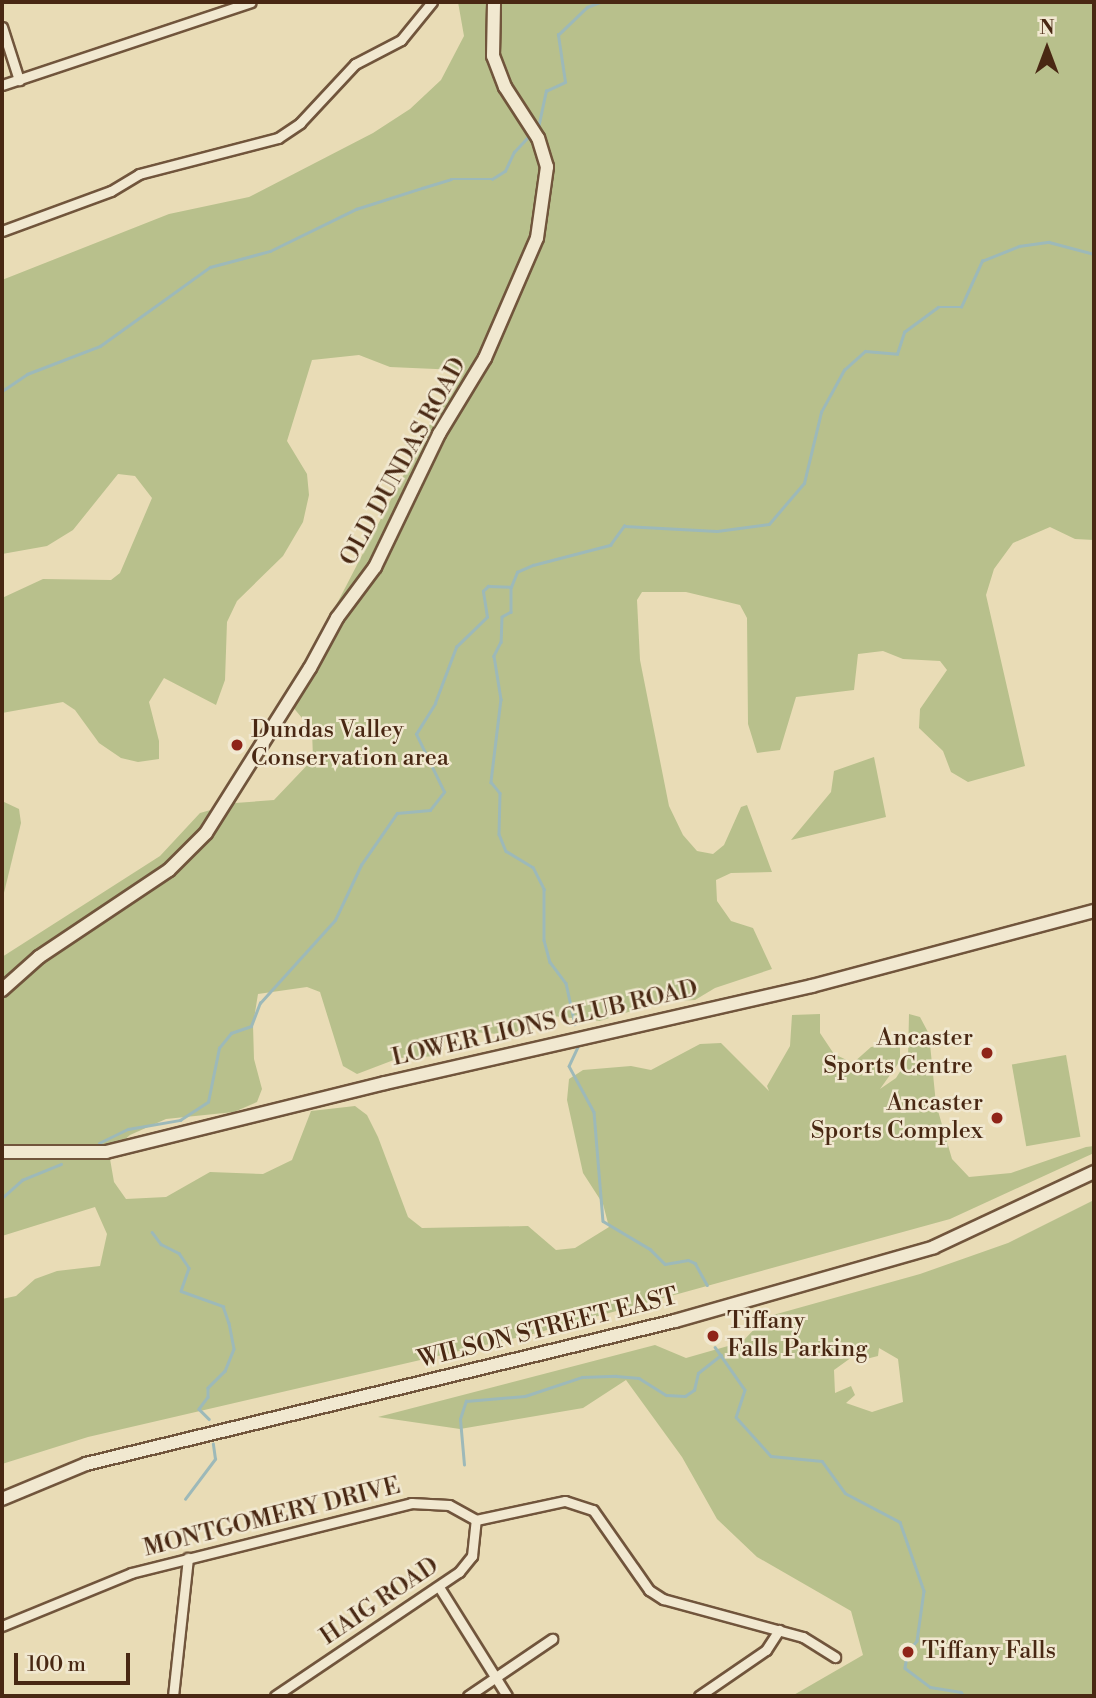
<!DOCTYPE html>
<style>
body{margin:0}
#map{position:relative;width:1096px;height:1698px;overflow:hidden;background:#e9dcb6;font-family:"Libre Bodoni",serif}
div>[style]{position:absolute}
.green>*{inset:0;background:#b8c08c;transform-origin:0 0}
.stream>*{height:2.5px;margin:-1.25px;padding:0 1.25px;transform-origin:1.25px;border-radius:1.25px;background:#9db9b9}
.roads{filter:drop-shadow(2px 0 #71553c) drop-shadow(-2px 0 #71553c) drop-shadow(0 2px #71553c) drop-shadow(0 -2px #71553c)}
.street>*{height:9px;margin:-4.5px;padding:0 4.5px;transform-origin:4.5px;border-radius:4.5px;background:#f1e8d0}
.secondary>*{height:12px;margin:-6px;padding:0 6px;transform-origin:6px;border-radius:6px;background:#f1e8d0}
.dots>*{width:19px;height:19px;translate:-50% -50%;box-sizing:border-box;border:4px solid #f1e8d0;border-radius:50%}
span{translate:-50% -50%;white-space:nowrap;text-align:center;line-height:1.15;-webkit-text-stroke:5px #f1e8d0;paint-order:stroke}
.street-label{font-size:24px;color:#492813}
.poi-label{font-size:24px;color:#492813}
.left{translate:0 -50%;text-align:left}
.right{translate:-100% -50%;text-align:right}
.frame{position:absolute;inset:0;border:4px solid #492813;pointer-events:none}
.north{position:absolute;left:1012px;top:14px;width:70px;height:70px;-webkit-text-stroke:5px #f1e8d0;paint-order:stroke;rotate:0deg;font-size:19px;font-weight:700;line-height:28px;text-align:center;color:#492813}
.north::after{content:'';display:block;margin:auto;width:24px;height:32px;background:#492813;clip-path:polygon(50% 0,100% 100%,50% 72%,0 100%)}
.scale{position:absolute;left:14px;top:1653px;width:116px;height:32px;box-sizing:border-box;border:4px solid #492813;border-top:0;padding-left:9px;font-size:21px;line-height:24px;white-space:nowrap;color:#492813;-webkit-text-stroke:5px #f1e8d0;paint-order:stroke}
</style>
<div id="map">
<div class="green">
<div style="clip-path:polygon(458px 2px,1094px 2px,1094px 540px,1075px 539px,1050px 527px,1013px 543px,994px 569px,986px 595px,1025px 766px,968px 782px,951px 772px,943px 751px,919px 728px,920px 709px,947px 670px,940px 661px,903px 659px,883px 651px,858px 654px,854px 690px,796px 697px,780px 750px,757px 753px,748px 724px,747px 618px,740px 605px,686px 592px,642px 592px,637px 600px,640px 660px,669px 806px,683px 835px,697px 851px,713px 854px,724px 845px,741px 807px,747px 805px,772px 872px,731px 873px,716px 880px,717px 901px,731px 921px,753px 928px,772px 969px,715px 988px,695px 1000px,660px 1002px,600px 1021px,543px 1015px,511px 1035px,460px 1031px,447px 1036px,439px 1056px,399px 1058px,357px 1074px,343px 1066px,320px 992px,307px 987px,258px 994px,253px 1025px,254px 1059px,262px 1089px,257px 1102px,234px 1112px,166px 1119px,130px 1135px,109px 1153px,114px 1182px,126px 1199px,166px 1197px,210px 1172px,263px 1174px,292px 1160px,311px 1111px,355px 1106px,367px 1115px,378px 1137px,408px 1217px,422px 1228px,528px 1226px,556px 1250px,575px 1248px,609px 1227px,603px 1204px,583px 1173px,567px 1100px,569px 1079px,583px 1070px,631px 1066px,651px 1070px,700px 1044px,721px 1043px,769px 1091px,767px 1086px,790px 1046px,792px 1015px,820px 1014px,820px 1033px,834px 1054px,853px 1063px,871px 1047px,900px 1043px,900px 1061px,880px 1089px,896px 1078px,908px 1059px,909px 1014px,920px 1017px,929px 1034px,936px 1104px,952px 1159px,969px 1177px,1011px 1173px,1086px 1147px,1094px 1146px,1094px 1153px,950px 1219px,533px 1334px,88px 1437px,2px 1464px,2px 1299px,16px 1296px,35px 1279px,57px 1271px,100px 1266px,107px 1234px,95px 1207px,2px 1236px,2px 957px,160px 856px,200px 813px,235px 803px,274px 800px,313px 759px,312px 730px,287px 700px,458px 370px,390px 367px,359px 355px,312px 360px,287px 441px,307px 474px,309px 495px,303px 522px,283px 556px,237px 601px,227px 622px,225px 680px,216px 705px,164px 678px,149px 702px,159px 741px,159px 759px,138px 762px,121px 758px,99px 743px,75px 710px,63px 702px,2px 713px,2px 598px,43px 579px,111px 580px,120px 573px,152px 498px,135px 476px,118px 474px,73px 530px,47px 546px,2px 554px,2px 280px,169px 214px,249px 197px,373px 133px,410px 109px,441px 80px,464px 36px)"></div>
<div style="clip-path:polygon(874px 757px,886px 817px,791px 840px,831px 792px,834px 771px)"></div>
<div style="clip-path:polygon(2px 801px,19px 809px,21px 823px,2px 901px)"></div>
<div style="left:1066px;top:1055px;width:83px;height:55px;rotate:80deg"></div>
<div style="clip-path:polygon(evenodd,1094px 1200px,1094px 1696px,792px 1696px,863px 1655px,851px 1611px,757px 1557px,717px 1519px,682px 1457px,626px 1380px,583px 1408px,460px 1429px,378px 1417px,655px 1345px,686px 1358px,742px 1342px,766px 1317px,920px 1274px,1008px 1243px,1094px 1200px,866px 1347px,866px 1359px,878px 1356px,879px 1348px,898px 1359px,903px 1402px,872px 1412px,846px 1403px,855px 1395px,851px 1386px,835px 1393px,834px 1370px,866px 1347px)"></div>
</div>
<div class="stream">
<div style="left:538px;top:128px;width:38px;rotate:-78deg"></div>
<div style="left:546px;top:91px;width:21px;rotate:-25deg"></div>
<div style="left:565px;top:82px;width:48px;rotate:-98.5deg"></div>
<div style="left:558px;top:35px;width:40px;rotate:-44deg"></div>
<div style="left:587px;top:7px;width:14px;rotate:-21deg"></div>
<div style="left:2px;top:391px;width:30px;rotate:-34deg"></div>
<div style="left:27px;top:374px;width:78px;rotate:-21deg"></div>
<div style="left:100px;top:346px;width:135px;rotate:-35.7deg"></div>
<div style="left:210px;top:267px;width:62px;rotate:-14.9deg"></div>
<div style="left:270px;top:251px;width:96px;rotate:-26deg"></div>
<div style="left:356px;top:209px;width:69px;rotate:-17.7deg"></div>
<div style="left:422px;top:188px;width:30px;rotate:-17deg"></div>
<div style="left:451px;top:179px;width:41px"></div>
<div style="left:492px;top:179px;width:15px;rotate:-32deg"></div>
<div style="left:505px;top:171px;width:21px;rotate:-65deg"></div>
<div style="left:514px;top:152px;width:23px;rotate:-47deg"></div>
<div style="left:511px;top:587px;width:25px;rotate:90deg"></div>
<div style="left:511px;top:612px;width:10px;rotate:151deg"></div>
<div style="left:502px;top:617px;width:25px;rotate:92deg"></div>
<div style="left:501px;top:642px;width:16px;rotate:117deg"></div>
<div style="left:494px;top:656px;width:44px;rotate:80.8deg"></div>
<div style="left:501px;top:699px;width:84px;rotate:96.9deg"></div>
<div style="left:491px;top:782px;width:14px;rotate:51deg"></div>
<div style="left:500px;top:793px;width:41px;rotate:91.4deg"></div>
<div style="left:499px;top:834px;width:18px;rotate:68deg"></div>
<div style="left:506px;top:851px;width:31px;rotate:31deg"></div>
<div style="left:533px;top:867px;width:25px;rotate:63deg"></div>
<div style="left:544px;top:889px;width:51px;rotate:90deg"></div>
<div style="left:544px;top:940px;width:23px;rotate:75deg"></div>
<div style="left:550px;top:962px;width:26px;rotate:53deg"></div>
<div style="left:566px;top:983px;width:42px;rotate:77.6deg"></div>
<div style="left:579px;top:1045px;width:23px;rotate:115deg"></div>
<div style="left:569px;top:1066px;width:52px;rotate:61.5deg"></div>
<div style="left:594px;top:1112px;width:109px;rotate:85.3deg"></div>
<div style="left:603px;top:1221px;width:55px;rotate:30.8deg"></div>
<div style="left:650px;top:1249px;width:21px;rotate:45deg"></div>
<div style="left:665px;top:1264px;width:23px;rotate:-10deg"></div>
<div style="left:688px;top:1260px;width:8px;rotate:23deg"></div>
<div style="left:695px;top:1263px;width:25px;rotate:61deg"></div>
<div style="left:99px;top:1143px;width:32px;rotate:-26deg"></div>
<div style="left:128px;top:1129px;width:53px;rotate:-9.8deg"></div>
<div style="left:180px;top:1120px;width:33px;rotate:-33deg"></div>
<div style="left:208px;top:1102px;width:55px;rotate:-78.5deg"></div>
<div style="left:219px;top:1048px;width:19px;rotate:-51deg"></div>
<div style="left:231px;top:1033px;width:21px;rotate:-19deg"></div>
<div style="left:251px;top:1026px;width:25px;rotate:-69deg"></div>
<div style="left:260px;top:1003px;width:112px;rotate:-47.9deg"></div>
<div style="left:335px;top:920px;width:61px;rotate:-64.7deg"></div>
<div style="left:361px;top:865px;width:63px;rotate:-55.3deg"></div>
<div style="left:397px;top:813px;width:33px;rotate:-5deg"></div>
<div style="left:430px;top:810px;width:23px;rotate:-52deg"></div>
<div style="left:444px;top:792px;width:64px;rotate:-115.8deg"></div>
<div style="left:416px;top:734px;width:36px;rotate:-58deg"></div>
<div style="left:435px;top:703px;width:60px;rotate:-69.4deg"></div>
<div style="left:456px;top:647px;width:43px;rotate:-44.1deg"></div>
<div style="left:487px;top:617px;width:26px;rotate:-99deg"></div>
<div style="left:483px;top:591px;width:7px;rotate:-45deg"></div>
<div style="left:488px;top:586px;width:23px;rotate:2deg"></div>
<div style="left:511px;top:587px;width:16px;rotate:-68deg"></div>
<div style="left:517px;top:572px;width:17px;rotate:-24deg"></div>
<div style="left:533px;top:565px;width:80px;rotate:-14.6deg"></div>
<div style="left:610px;top:545px;width:24px;rotate:-54deg"></div>
<div style="left:624px;top:526px;width:93px;rotate:3.1deg"></div>
<div style="left:717px;top:531px;width:52px;rotate:-7.7deg"></div>
<div style="left:769px;top:524px;width:54px;rotate:-49.5deg"></div>
<div style="left:804px;top:483px;width:73px;rotate:-76.5deg"></div>
<div style="left:821px;top:412px;width:48px;rotate:-61.3deg"></div>
<div style="left:844px;top:370px;width:28px;rotate:-42deg"></div>
<div style="left:865px;top:351px;width:32px;rotate:5deg"></div>
<div style="left:897px;top:354px;width:23px;rotate:-72deg"></div>
<div style="left:904px;top:332px;width:42px;rotate:-36.3deg"></div>
<div style="left:938px;top:307px;width:23px"></div>
<div style="left:961px;top:307px;width:51px;rotate:-65.5deg"></div>
<div style="left:982px;top:261px;width:40px;rotate:-22deg"></div>
<div style="left:1019px;top:246px;width:30px;rotate:-8deg"></div>
<div style="left:1049px;top:242px;width:47px;rotate:14.9deg"></div>
<div style="left:2px;top:1198px;width:27px;rotate:-42deg"></div>
<div style="left:22px;top:1180px;width:42px;rotate:-22.3deg"></div>
<div style="left:152px;top:1232px;width:15px;rotate:53deg"></div>
<div style="left:161px;top:1244px;width:20px;rotate:27deg"></div>
<div style="left:179px;top:1253px;width:18px;rotate:56deg"></div>
<div style="left:189px;top:1268px;width:24px;rotate:109deg"></div>
<div style="left:181px;top:1291px;width:45px;rotate:19.7deg"></div>
<div style="left:223px;top:1306px;width:18px;rotate:71deg"></div>
<div style="left:229px;top:1323px;width:26px;rotate:79deg"></div>
<div style="left:234px;top:1349px;width:24px;rotate:112deg"></div>
<div style="left:225px;top:1371px;width:24px;rotate:135deg"></div>
<div style="left:208px;top:1388px;width:9px;rotate:90deg"></div>
<div style="left:208px;top:1397px;width:15px;rotate:127deg"></div>
<div style="left:199px;top:1409px;width:14px;rotate:45deg"></div>
<div style="left:715px;top:1347px;width:52px;rotate:55.1deg"></div>
<div style="left:745px;top:1390px;width:28px;rotate:108deg"></div>
<div style="left:736px;top:1417px;width:52px;rotate:48.1deg"></div>
<div style="left:771px;top:1456px;width:51px;rotate:5.6deg"></div>
<div style="left:822px;top:1461px;width:39px;rotate:54deg"></div>
<div style="left:845px;top:1493px;width:62px;rotate:27.8deg"></div>
<div style="left:900px;top:1522px;width:73px;rotate:70.8deg"></div>
<div style="left:924px;top:1591px;width:50px;rotate:98deg"></div>
<div style="left:917px;top:1641px;width:14px;rotate:129deg"></div>
<div style="left:908px;top:1652px;width:16px;rotate:101deg"></div>
<div style="left:905px;top:1668px;width:31px;rotate:37deg"></div>
<div style="left:930px;top:1687px;width:31px;rotate:9deg"></div>
<div style="left:961px;top:1692px;width:5px;rotate:53deg"></div>
<div style="left:464px;top:1465px;width:46px;rotate:-95deg"></div>
<div style="left:460px;top:1419px;width:19px;rotate:-72deg"></div>
<div style="left:466px;top:1401px;width:59px;rotate:-4.8deg"></div>
<div style="left:525px;top:1396px;width:60px;rotate:-18.4deg"></div>
<div style="left:582px;top:1377px;width:34px;rotate:-2deg"></div>
<div style="left:616px;top:1376px;width:23px;rotate:5deg"></div>
<div style="left:639px;top:1378px;width:32px;rotate:32deg"></div>
<div style="left:666px;top:1395px;width:19px;rotate:3deg"></div>
<div style="left:685px;top:1396px;width:11px;rotate:-34deg"></div>
<div style="left:694px;top:1390px;width:17px;rotate:-77deg"></div>
<div style="left:698px;top:1373px;width:29px;rotate:-38deg"></div>
<div style="left:185px;top:1499px;width:50px;rotate:-53.1deg"></div>
<div style="left:215px;top:1459px;width:15px;rotate:-98deg"></div>
</div>
<div class="roads">
<div class="street">
<div style="left:2px;top:27px;width:56px;rotate:72.2deg"></div>
<div style="left:2px;top:85px;width:262px;rotate:-18.4deg"></div>
<div style="left:2px;top:231px;width:116px;rotate:-20.2deg"></div>
<div style="left:111px;top:191px;width:33px;rotate:-31deg"></div>
<div style="left:139px;top:174px;width:144px;rotate:-14.5deg"></div>
<div style="left:278px;top:138px;width:27px;rotate:-34deg"></div>
<div style="left:300px;top:123px;width:81px;rotate:-47deg"></div>
<div style="left:355px;top:64px;width:52px;rotate:-27.6deg"></div>
<div style="left:401px;top:40px;width:49px;rotate:-50.8deg"></div>
<div style="left:439px;top:1587px;width:128px;rotate:58deg"></div>
<div style="left:2px;top:1626px;width:139px;rotate:-22.3deg"></div>
<div style="left:131px;top:1573px;width:289px;rotate:-14deg"></div>
<div style="left:411px;top:1503px;width:38px;rotate:3deg"></div>
<div style="left:449px;top:1505px;width:31px;rotate:29deg"></div>
<div style="left:476px;top:1520px;width:91px;rotate:-12.1deg"></div>
<div style="left:565px;top:1501px;width:29px;rotate:18deg"></div>
<div style="left:593px;top:1510px;width:98px;rotate:55deg"></div>
<div style="left:649px;top:1590px;width:17px;rotate:33deg"></div>
<div style="left:663px;top:1599px;width:145px;rotate:15.2deg"></div>
<div style="left:803px;top:1637px;width:38px;rotate:32deg"></div>
<div style="left:173px;top:1696px;width:139px;rotate:-83.8deg"></div>
<div style="left:275px;top:1696px;width:222px;rotate:-34deg"></div>
<div style="left:459px;top:1572px;width:21px;rotate:-51deg"></div>
<div style="left:472px;top:1556px;width:36px;rotate:-84deg"></div>
<div style="left:468px;top:1696px;width:102px;rotate:-34.2deg"></div>
<div style="left:699px;top:1696px;width:81px;rotate:-34.5deg"></div>
<div style="left:766px;top:1650px;width:24px;rotate:-57deg"></div>
</div>
<div class="secondary">
<div style="left:2px;top:990px;width:50px;rotate:-41.7deg"></div>
<div style="left:39px;top:957px;width:156px;rotate:-33.8deg"></div>
<div style="left:169px;top:870px;width:52px;rotate:-45deg"></div>
<div style="left:206px;top:833px;width:195px;rotate:-57.8deg"></div>
<div style="left:310px;top:668px;width:57px;rotate:-61.6deg"></div>
<div style="left:337px;top:618px;width:64px;rotate:-53.3deg"></div>
<div style="left:375px;top:567px;width:148px;rotate:-64.3deg"></div>
<div style="left:439px;top:434px;width:89px;rotate:-58.8deg"></div>
<div style="left:485px;top:358px;width:131px;rotate:-66.6deg"></div>
<div style="left:537px;top:238px;width:72px;rotate:-82deg"></div>
<div style="left:547px;top:167px;width:30px;rotate:-107deg"></div>
<div style="left:538px;top:138px;width:61px;rotate:-122.9deg"></div>
<div style="left:505px;top:87px;width:33px;rotate:-111deg"></div>
<div style="left:493px;top:56px;width:54px;rotate:-88.9deg"></div>
<div style="left:2px;top:1152px;width:104px"></div>
<div style="left:106px;top:1152px;width:287px;rotate:-13.9deg"></div>
<div style="left:385px;top:1083px;width:438px;rotate:-12.8deg"></div>
<div style="left:812px;top:986px;width:292px;rotate:-14.9deg"></div>
<div style="left:2px;top:1499px;width:91px;rotate:-22.6deg"></div>
<div style="left:86px;top:1464px;width:606px;rotate:-13.65deg"></div>
<div style="left:675px;top:1321px;width:269px;rotate:-15.9deg"></div>
<div style="left:934px;top:1247px;width:177px;rotate:-25.1deg"></div>
</div>
</div>
<div class="dots">
<div style="left:237px;top:745px;background:#8f2418"></div>
<div style="left:987px;top:1053px;background:#8f2418"></div>
<div style="left:997px;top:1118px;background:#8f2418"></div>
<div style="left:713px;top:1336px;background:#8f2418"></div>
<div style="left:908px;top:1652px;background:#8f2418"></div>
</div>
<div class="street-label">
<span style="left:404px;top:462px;rotate:-61deg">OLD DUNDAS ROAD</span>
<span style="left:545px;top:1024px;rotate:-13deg">LOWER LIONS CLUB ROAD</span>
<span style="left:548px;top:1329px;rotate:-14deg">WILSON STREET EAST</span>
<span style="left:272px;top:1518px;rotate:-14deg">MONTGOMERY DRIVE</span>
<span style="left:380px;top:1602px;rotate:-34deg">HAIG ROAD</span>
</div>
<div class="poi-label">
<span class="left" style="left:251px;top:745px">Dundas Valley<br>Conservation area</span>
<span class="right" style="left:973px;top:1053px">Ancaster<br>Sports Centre</span>
<span class="right" style="left:983px;top:1118px">Ancaster<br>Sports Complex</span>
<span class="left" style="left:727px;top:1336px">Tiffany<br>Falls Parking</span>
<span class="left" style="left:922px;top:1652px">Tiffany Falls</span>
</div>
<div class="frame"></div>
<div class="north">N</div>
<div class="scale">100 m</div>
</div>
